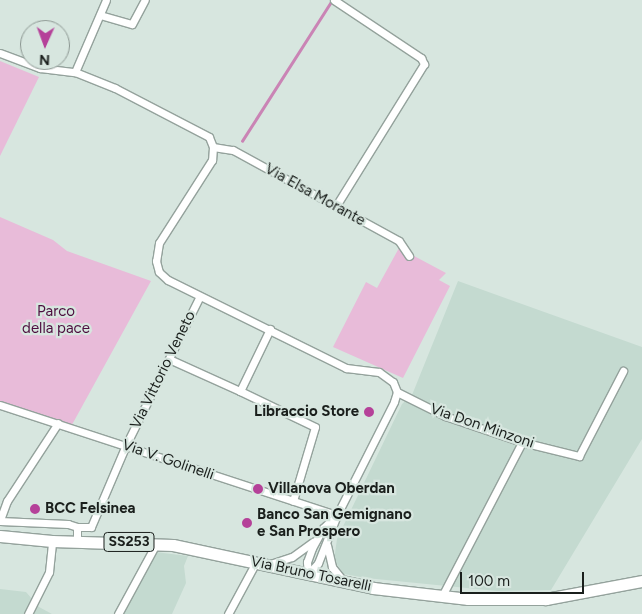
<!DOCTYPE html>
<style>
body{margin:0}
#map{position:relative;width:642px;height:614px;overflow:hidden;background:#d7e6df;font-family:Figtree,sans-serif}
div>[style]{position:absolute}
.built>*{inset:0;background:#c4dad0}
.green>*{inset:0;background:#e8bbd9}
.stream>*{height:2.5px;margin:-1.25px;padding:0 1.25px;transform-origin:1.25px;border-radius:1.25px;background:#ca84b5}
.roads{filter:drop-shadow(1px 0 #94a29c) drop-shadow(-1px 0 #94a29c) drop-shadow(0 1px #94a29c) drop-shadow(0 -1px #94a29c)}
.minor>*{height:7px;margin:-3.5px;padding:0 3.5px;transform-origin:3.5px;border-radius:3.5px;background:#fff}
.primary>*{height:11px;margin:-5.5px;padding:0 5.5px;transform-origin:5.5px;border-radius:5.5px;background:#fff}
.dots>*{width:14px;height:14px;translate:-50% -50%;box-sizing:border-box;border:2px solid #d7e6df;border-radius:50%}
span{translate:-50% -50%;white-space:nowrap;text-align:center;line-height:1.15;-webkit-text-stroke:4.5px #d7e6df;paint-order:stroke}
.shield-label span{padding:1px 4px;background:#d7e6df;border:1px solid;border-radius:4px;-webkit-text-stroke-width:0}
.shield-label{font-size:14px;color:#1a1f1c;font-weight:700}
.street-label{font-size:15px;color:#1a1f1c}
.park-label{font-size:15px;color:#4d0e3f}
.poi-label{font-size:15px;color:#1a1f1c;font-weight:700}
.right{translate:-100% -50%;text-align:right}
.left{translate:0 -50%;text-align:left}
.north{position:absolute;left:20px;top:20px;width:50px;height:50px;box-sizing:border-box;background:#d7e6df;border:1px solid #8b9691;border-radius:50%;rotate:182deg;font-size:14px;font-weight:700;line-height:20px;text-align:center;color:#1a1f1c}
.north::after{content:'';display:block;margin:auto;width:18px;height:22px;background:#b54199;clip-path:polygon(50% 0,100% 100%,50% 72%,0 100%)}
.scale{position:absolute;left:460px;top:572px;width:124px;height:22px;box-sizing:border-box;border:2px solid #1a1f1c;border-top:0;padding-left:6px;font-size:15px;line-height:18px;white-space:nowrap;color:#1a1f1c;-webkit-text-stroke:4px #d7e6df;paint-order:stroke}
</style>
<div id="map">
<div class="built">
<div style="clip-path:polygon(458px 281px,642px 347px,642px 439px,551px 590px,497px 591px,366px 578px,344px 574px,334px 560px,337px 539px,402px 404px,412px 395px)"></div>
<div style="clip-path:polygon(155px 552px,188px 556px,184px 566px,186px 583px,172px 614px,122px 614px)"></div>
<div style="clip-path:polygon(0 589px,26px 592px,39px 607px,52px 614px,0 614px)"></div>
</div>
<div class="green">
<div style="clip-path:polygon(0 61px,39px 77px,0 156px)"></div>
<div style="clip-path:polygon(0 217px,53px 240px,67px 251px,151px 281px,68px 432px,0 409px)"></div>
<div style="clip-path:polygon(399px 248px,446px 273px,439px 280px,450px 286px,403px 378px,333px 347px,366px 282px,377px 288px)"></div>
</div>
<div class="stream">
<div style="left:242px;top:141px;width:167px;rotate:-57.4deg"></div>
</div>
<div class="roads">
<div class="minor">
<div style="left:334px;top:0;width:105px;rotate:33.7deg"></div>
<div style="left:421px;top:58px;width:7px;rotate:63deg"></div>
<div style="left:424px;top:64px;width:167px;rotate:121.8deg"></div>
<div style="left:100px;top:15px;width:33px;rotate:16deg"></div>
<div style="left:132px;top:24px;width:27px;rotate:-62deg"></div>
<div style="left:0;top:53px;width:43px;rotate:20.6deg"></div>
<div style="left:40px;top:68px;width:35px;rotate:7deg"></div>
<div style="left:75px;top:72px;width:43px;rotate:21.8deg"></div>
<div style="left:115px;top:88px;width:106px;rotate:27.5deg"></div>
<div style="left:209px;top:137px;width:11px;rotate:68deg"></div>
<div style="left:213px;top:147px;width:13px;rotate:94deg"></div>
<div style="left:212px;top:160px;width:98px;rotate:122.6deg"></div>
<div style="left:159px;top:243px;width:18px;rotate:99deg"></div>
<div style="left:156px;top:261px;width:11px;rotate:75deg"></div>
<div style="left:159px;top:272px;width:12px;rotate:42deg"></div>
<div style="left:168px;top:280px;width:199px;rotate:26.3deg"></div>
<div style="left:346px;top:368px;width:33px;rotate:7deg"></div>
<div style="left:379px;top:372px;width:17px;rotate:36deg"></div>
<div style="left:393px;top:382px;width:11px;rotate:68deg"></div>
<div style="left:397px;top:392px;width:10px;rotate:107deg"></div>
<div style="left:394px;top:402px;width:127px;rotate:116.8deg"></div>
<div style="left:337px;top:515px;width:52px;rotate:111.6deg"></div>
<div style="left:318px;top:563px;width:15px;rotate:132deg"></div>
<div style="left:75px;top:72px;width:78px;rotate:-66.7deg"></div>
<div style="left:213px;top:147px;width:20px;rotate:9deg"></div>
<div style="left:233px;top:150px;width:189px;rotate:28.7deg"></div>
<div style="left:399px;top:241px;width:18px;rotate:56deg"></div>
<div style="left:270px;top:329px;width:69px;rotate:115.8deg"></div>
<div style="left:240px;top:391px;width:83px;rotate:25.6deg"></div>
<div style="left:315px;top:427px;width:77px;rotate:106.6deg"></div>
<div style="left:169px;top:359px;width:78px;rotate:24.3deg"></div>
<div style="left:397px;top:392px;width:54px;rotate:26.6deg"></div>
<div style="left:445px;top:416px;width:81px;rotate:18.7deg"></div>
<div style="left:522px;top:442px;width:59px;rotate:13.8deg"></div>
<div style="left:579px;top:456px;width:96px;rotate:-62.6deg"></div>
<div style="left:0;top:405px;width:354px;rotate:18.1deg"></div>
<div style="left:0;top:520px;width:20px;rotate:-70deg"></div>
<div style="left:7px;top:501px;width:93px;rotate:-56.8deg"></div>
<div style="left:0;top:521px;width:68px;rotate:2.5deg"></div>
<div style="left:68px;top:524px;width:9px;rotate:18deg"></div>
<div style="left:77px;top:527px;width:14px;rotate:90deg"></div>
<div style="left:77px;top:527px;width:14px"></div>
<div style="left:91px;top:527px;width:89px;rotate:-66.9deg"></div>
<div style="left:126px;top:445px;width:166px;rotate:-63.6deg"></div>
<div style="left:327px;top:545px;width:23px;rotate:77deg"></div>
<div style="left:332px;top:567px;width:19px;rotate:51deg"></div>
<div style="left:270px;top:564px;width:23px;rotate:-18deg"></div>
<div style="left:292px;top:557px;width:26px;rotate:-36deg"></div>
<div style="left:308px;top:574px;width:12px;rotate:-95deg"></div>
<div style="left:307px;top:562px;width:15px;rotate:-70deg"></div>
<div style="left:312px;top:548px;width:23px;rotate:-61deg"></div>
<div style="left:323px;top:528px;width:19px;rotate:-43deg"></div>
<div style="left:442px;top:596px;width:174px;rotate:-62.5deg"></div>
<div style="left:28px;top:614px;width:47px;rotate:-63.4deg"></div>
<div style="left:49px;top:572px;width:31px;rotate:-84deg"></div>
<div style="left:118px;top:614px;width:80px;rotate:-61.5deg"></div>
<div style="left:228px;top:614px;width:59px;rotate:-61.7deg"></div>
</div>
<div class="primary">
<div style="left:0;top:536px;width:52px;rotate:5.5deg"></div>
<div style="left:52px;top:541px;width:121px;rotate:1.9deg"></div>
<div style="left:173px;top:545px;width:205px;rotate:12.1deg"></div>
<div style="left:373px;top:588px;width:96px;rotate:6.6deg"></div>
<div style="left:468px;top:599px;width:78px"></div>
<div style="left:546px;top:599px;width:98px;rotate:-10.6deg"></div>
</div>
</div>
<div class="dots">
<div style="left:369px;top:412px;background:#b54199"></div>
<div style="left:258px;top:489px;background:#b54199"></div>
<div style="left:35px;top:509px;background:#b54199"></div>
<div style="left:247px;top:523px;background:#b54199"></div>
</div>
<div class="shield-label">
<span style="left:129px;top:542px">SS253</span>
</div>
<div class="street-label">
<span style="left:315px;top:195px;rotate:29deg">Via Elsa Morante</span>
<span style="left:163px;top:370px;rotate:-64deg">Via Vittorio Veneto</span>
<span style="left:482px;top:426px;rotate:19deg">Via Don Minzoni</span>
<span style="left:168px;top:460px;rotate:19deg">Via V. Golinelli</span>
<span style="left:311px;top:574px;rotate:12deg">Via Bruno Tosarelli</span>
</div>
<div class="park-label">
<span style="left:56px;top:320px">Parco<br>della pace</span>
</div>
<div class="poi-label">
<span class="right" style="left:359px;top:412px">Libraccio Store</span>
<span class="left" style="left:268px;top:489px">Villanova Oberdan</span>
<span class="left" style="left:45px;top:509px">BCC Felsinea</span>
<span class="left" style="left:257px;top:523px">Banco San Gemignano<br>e San Prospero</span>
</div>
<div class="north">N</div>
<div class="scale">100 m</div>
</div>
